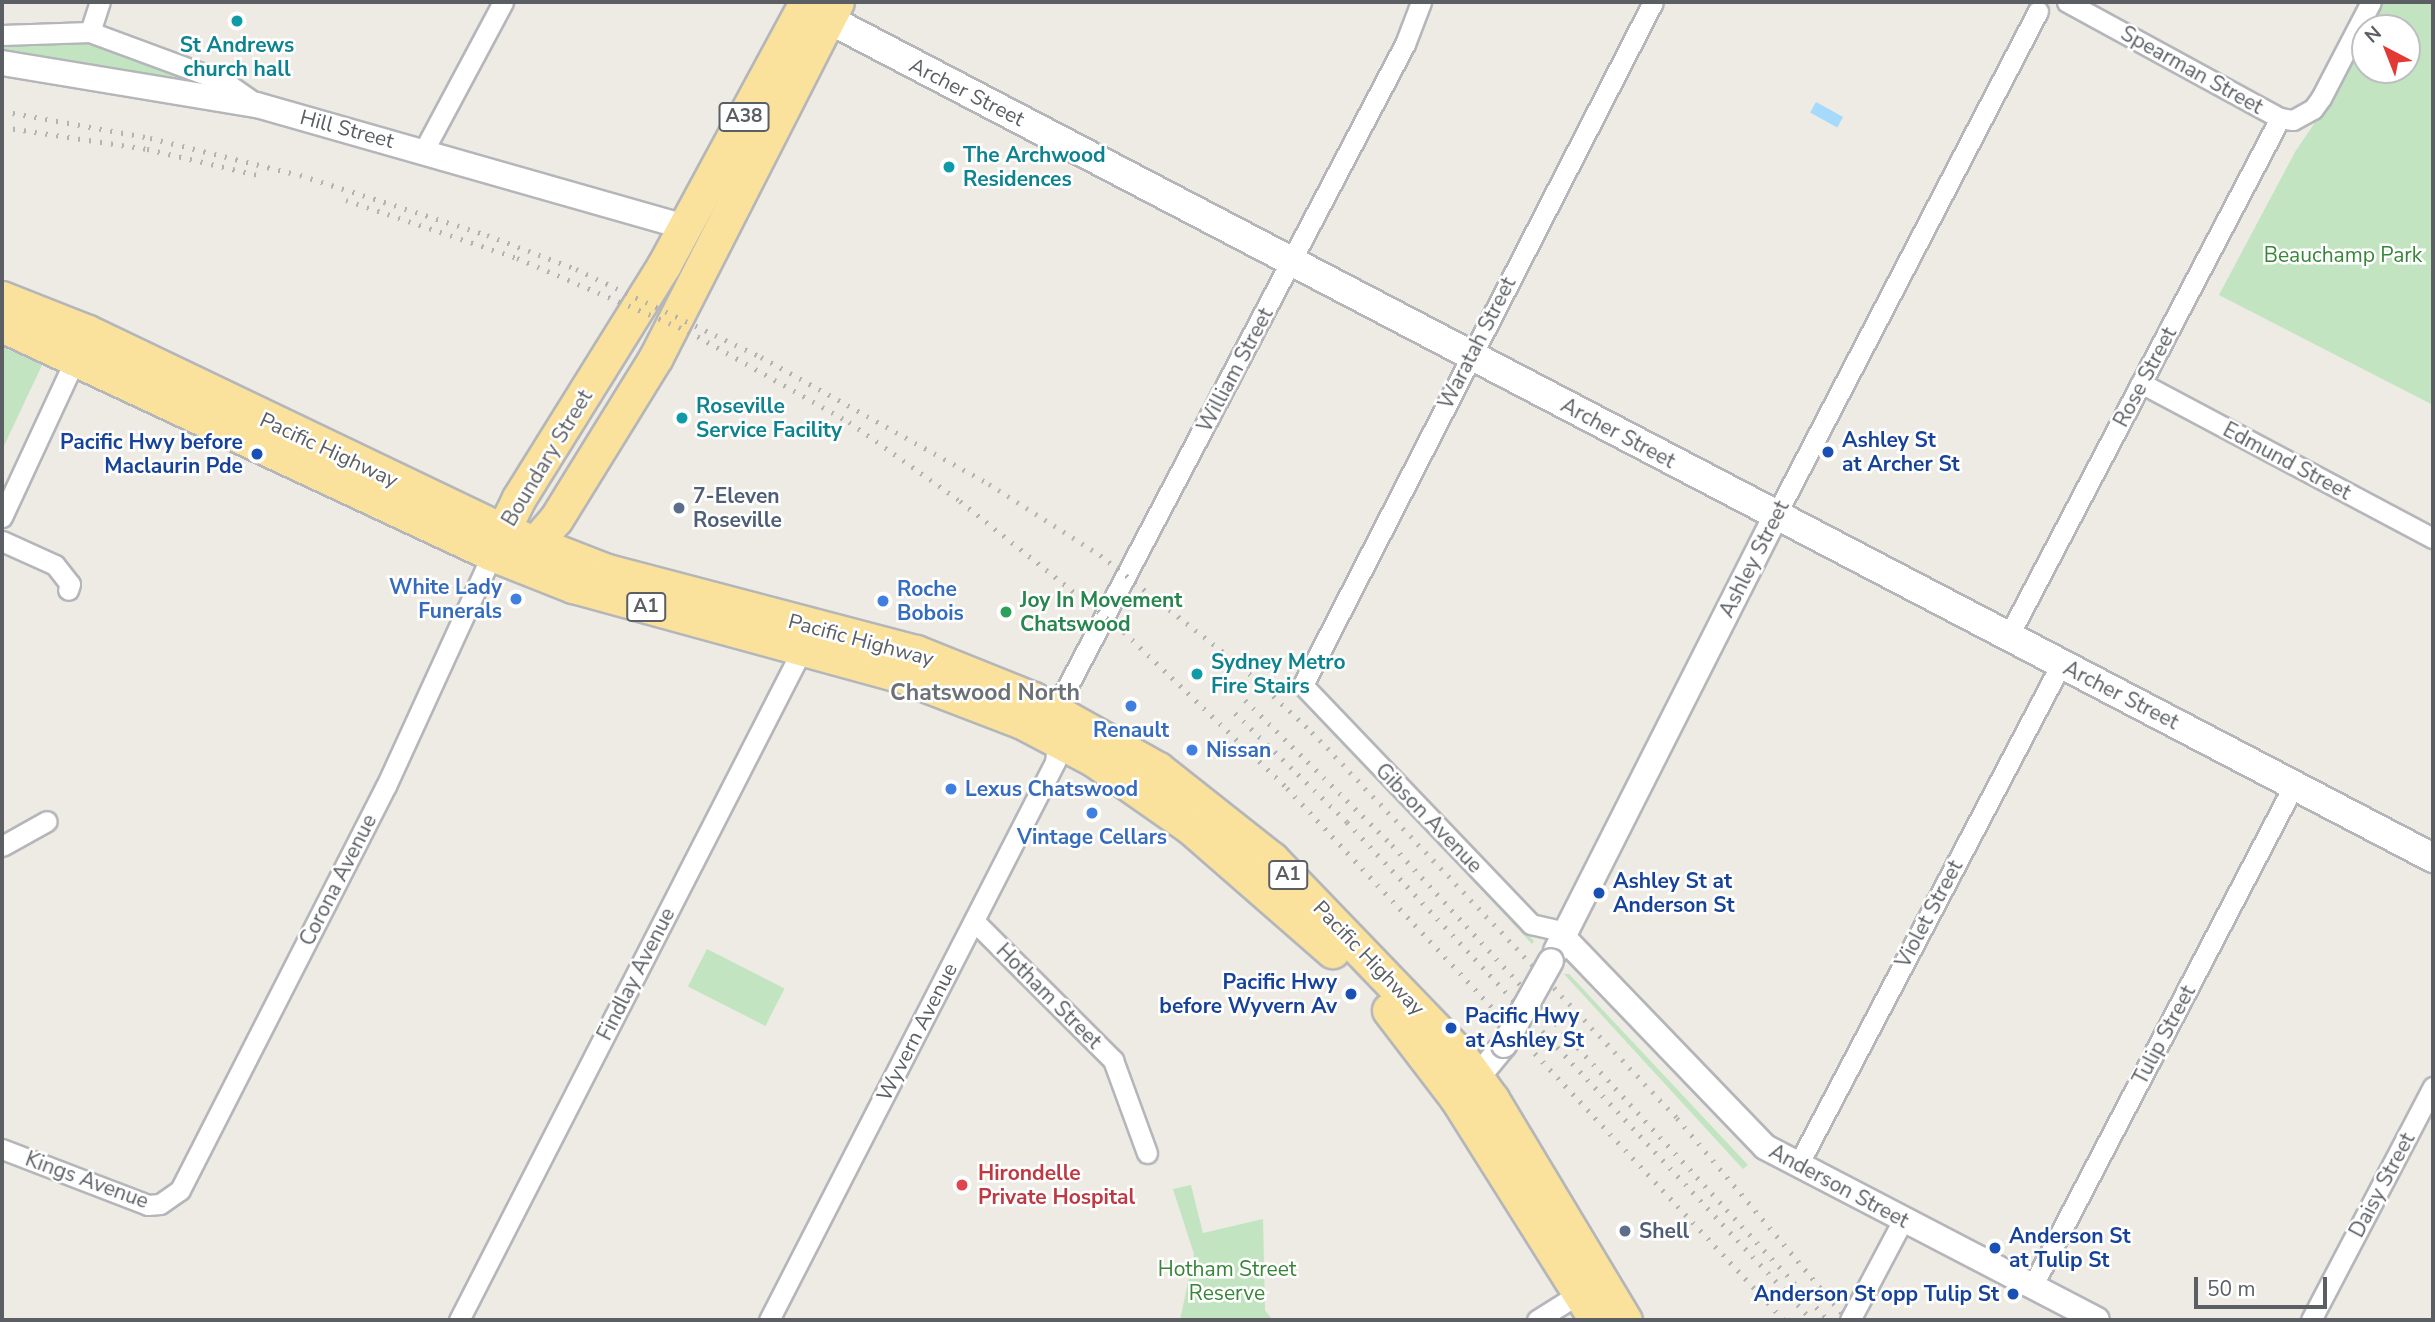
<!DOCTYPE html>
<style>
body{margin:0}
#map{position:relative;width:2435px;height:1322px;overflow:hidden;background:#edebe3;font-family:"Nunito Sans",sans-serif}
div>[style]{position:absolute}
.green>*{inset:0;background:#c2e4c0;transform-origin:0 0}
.water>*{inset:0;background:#a5dafc;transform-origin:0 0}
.roads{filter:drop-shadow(2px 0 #b4b6ba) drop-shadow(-2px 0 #b4b6ba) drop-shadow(0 2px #b4b6ba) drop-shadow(0 -2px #b4b6ba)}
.minor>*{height:19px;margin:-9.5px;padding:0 9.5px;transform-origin:9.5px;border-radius:9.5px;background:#fff}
.tertiary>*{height:24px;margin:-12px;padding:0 12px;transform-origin:12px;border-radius:12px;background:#fff}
.secondary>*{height:28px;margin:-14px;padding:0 14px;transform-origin:14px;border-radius:14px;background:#fff}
.trunk>*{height:33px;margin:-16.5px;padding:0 16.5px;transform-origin:16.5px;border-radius:16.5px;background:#fae29c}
.rail>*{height:5px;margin-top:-2.5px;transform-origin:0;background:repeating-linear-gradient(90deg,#b2b3b3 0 2px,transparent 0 11px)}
.bridges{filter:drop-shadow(2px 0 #b4b6ba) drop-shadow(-2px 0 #b4b6ba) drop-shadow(0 2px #b4b6ba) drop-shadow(0 -2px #b4b6ba)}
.tertiary-bridge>*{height:24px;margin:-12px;padding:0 12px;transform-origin:12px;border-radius:12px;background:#fff}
.dots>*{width:19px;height:19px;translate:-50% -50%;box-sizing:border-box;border:4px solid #fff;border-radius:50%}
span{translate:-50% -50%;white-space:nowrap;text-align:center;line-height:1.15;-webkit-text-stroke:5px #fff;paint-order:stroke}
.shield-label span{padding:2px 5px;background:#fff;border:2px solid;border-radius:5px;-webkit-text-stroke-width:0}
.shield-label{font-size:19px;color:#5b5f63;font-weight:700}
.culture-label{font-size:21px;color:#0d838f;font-weight:700}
.left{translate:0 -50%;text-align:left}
.street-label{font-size:21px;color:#5b5f63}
.park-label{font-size:21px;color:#388538}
.transit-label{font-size:21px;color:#164399;font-weight:700}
.right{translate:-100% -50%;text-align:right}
.service-label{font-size:21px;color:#4e5e75;font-weight:700}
.shop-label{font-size:21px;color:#366cbe;font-weight:700}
.leisure-label{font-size:21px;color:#27864d;font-weight:700}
.health-label{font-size:21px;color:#be3a42;font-weight:700}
.neighbourhood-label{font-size:23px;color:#6c7175;font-weight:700}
.frame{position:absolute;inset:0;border:4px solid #5b5f63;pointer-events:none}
.north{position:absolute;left:2351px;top:14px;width:70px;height:70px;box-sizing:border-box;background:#fff;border:2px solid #bdbfc1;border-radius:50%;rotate:318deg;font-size:19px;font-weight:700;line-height:28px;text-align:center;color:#5b5f63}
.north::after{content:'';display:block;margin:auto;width:24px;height:32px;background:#e33934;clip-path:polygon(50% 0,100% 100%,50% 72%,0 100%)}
.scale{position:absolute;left:2194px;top:1277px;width:133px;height:32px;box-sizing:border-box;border:4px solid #5b5f63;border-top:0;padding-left:9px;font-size:21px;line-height:24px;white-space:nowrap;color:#5b5f63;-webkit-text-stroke:5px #fff;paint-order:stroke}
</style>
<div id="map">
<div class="green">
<div style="clip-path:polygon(2383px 2px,2433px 2px,2433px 405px,2219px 295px,2295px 152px,2343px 81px,2365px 37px,2365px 70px,2407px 70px,2407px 28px,2370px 28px)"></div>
<div style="clip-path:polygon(68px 41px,95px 43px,223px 88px,2px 55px,2px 45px)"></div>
<div style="clip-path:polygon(2px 347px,43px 363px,2px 450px)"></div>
<div style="clip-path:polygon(1306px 700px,1534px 941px,1532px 944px,1306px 702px)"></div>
<div style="left:707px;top:949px;width:87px;height:42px;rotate:27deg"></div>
<div style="clip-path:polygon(1564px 974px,1569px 974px,1748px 1165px,1743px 1169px)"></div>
<div style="clip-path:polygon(1191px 1185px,1203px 1233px,1263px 1219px,1265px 1310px,1271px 1318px,1180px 1320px,1194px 1254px,1173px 1189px)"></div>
</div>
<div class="water">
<div style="left:1816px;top:102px;width:31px;height:12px;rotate:29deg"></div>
</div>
<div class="roads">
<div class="minor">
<div style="left:2067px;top:2px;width:243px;rotate:28.6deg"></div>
<div style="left:2280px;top:118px;width:13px;rotate:9deg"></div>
<div style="left:2293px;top:120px;width:23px;rotate:-29deg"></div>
<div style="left:2313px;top:109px;width:14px;rotate:-54deg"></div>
<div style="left:2321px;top:98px;width:108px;rotate:-62.5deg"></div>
<div style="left:90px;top:32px;width:32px;rotate:-72deg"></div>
<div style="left:2px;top:35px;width:88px;rotate:-2deg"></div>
<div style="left:90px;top:32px;width:144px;rotate:20.3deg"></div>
<div style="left:225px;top:82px;width:38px;rotate:35deg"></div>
<div style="left:424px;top:150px;width:168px;rotate:-61.9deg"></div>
<div style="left:2141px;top:383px;width:331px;rotate:28deg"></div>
<div style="left:1776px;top:515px;width:568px;rotate:-62.53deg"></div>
<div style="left:2px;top:517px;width:181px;rotate:-65.1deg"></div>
<div style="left:2px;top:541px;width:58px;rotate:24.4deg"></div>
<div style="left:55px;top:565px;width:24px;rotate:52deg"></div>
<div style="left:70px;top:584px;width:6px;rotate:108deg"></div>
<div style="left:2008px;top:637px;width:586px;rotate:-62.34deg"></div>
<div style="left:2px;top:846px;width:51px;rotate:-29.1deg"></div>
<div style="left:974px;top:921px;width:197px;rotate:45deg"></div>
<div style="left:1113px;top:1060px;width:99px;rotate:69.9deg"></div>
<div style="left:1563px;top:937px;width:9px;rotate:-131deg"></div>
<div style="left:1557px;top:930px;width:27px;rotate:-167deg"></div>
<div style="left:1531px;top:924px;width:330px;rotate:-133.7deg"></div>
<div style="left:1303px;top:685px;width:767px;rotate:-62.87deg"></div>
<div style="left:2px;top:1149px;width:156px;rotate:21deg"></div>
<div style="left:148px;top:1205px;width:12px;rotate:-5deg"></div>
<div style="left:160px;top:1204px;width:24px;rotate:-35deg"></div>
<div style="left:180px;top:1190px;width:453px;rotate:-63deg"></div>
<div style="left:386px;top:786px;width:255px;rotate:-65.4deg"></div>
<div style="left:1798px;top:1165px;width:566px;rotate:-62.3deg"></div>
<div style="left:2033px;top:1285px;width:564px;rotate:-62.44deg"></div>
<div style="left:459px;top:1320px;width:762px;rotate:-62.9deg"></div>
<div style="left:769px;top:1320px;width:627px;rotate:-62.86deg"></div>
<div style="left:1055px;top:762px;width:67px;rotate:-83.2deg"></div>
<div style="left:1063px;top:695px;width:735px;rotate:-62.29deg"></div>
<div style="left:1405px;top:44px;width:45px;rotate:-69.1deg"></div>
<div style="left:1537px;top:1320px;width:51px;rotate:-32.1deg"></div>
<div style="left:1850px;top:1320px;width:113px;rotate:-62.1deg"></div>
<div style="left:2311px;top:1320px;width:263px;rotate:-62.4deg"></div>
</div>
<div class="tertiary">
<div style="left:2px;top:63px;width:258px;rotate:9.4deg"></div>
<div style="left:257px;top:105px;width:444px;rotate:15.9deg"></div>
<div style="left:1563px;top:937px;width:291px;rotate:46.1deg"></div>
<div style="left:1765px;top:1147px;width:374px;rotate:27.5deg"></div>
<div style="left:1556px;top:951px;width:488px;rotate:-63.2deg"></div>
<div style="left:1467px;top:1090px;width:58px;rotate:-50.6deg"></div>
</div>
<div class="secondary">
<div style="left:809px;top:9px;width:1833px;rotate:27.6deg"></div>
</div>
<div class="trunk">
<div style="left:2px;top:298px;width:92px;rotate:21.6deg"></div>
<div style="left:88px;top:332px;width:459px;rotate:25.6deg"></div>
<div style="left:502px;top:530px;width:113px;rotate:21.3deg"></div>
<div style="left:607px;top:571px;width:319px;rotate:14.7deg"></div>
<div style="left:916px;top:652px;width:126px;rotate:21.9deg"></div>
<div style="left:1033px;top:699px;width:143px;rotate:29.2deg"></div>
<div style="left:1158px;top:769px;width:145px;rotate:38.3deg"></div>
<div style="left:1272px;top:859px;width:268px;rotate:46.1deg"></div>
<div style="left:1458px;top:1052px;width:58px;rotate:54.1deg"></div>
<div style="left:1492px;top:1099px;width:258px;rotate:59deg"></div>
<div style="left:2px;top:325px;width:541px;rotate:25.05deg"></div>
<div style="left:492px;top:554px;width:87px;rotate:21.6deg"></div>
<div style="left:573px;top:586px;width:344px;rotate:15.3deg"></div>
<div style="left:905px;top:677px;width:125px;rotate:21deg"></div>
<div style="left:1022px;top:722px;width:81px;rotate:27.8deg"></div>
<div style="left:1094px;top:760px;width:117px;rotate:34.9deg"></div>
<div style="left:1190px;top:827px;width:189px;rotate:41.1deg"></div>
<div style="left:515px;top:548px;width:21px;rotate:-14deg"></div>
<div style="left:535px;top:543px;width:32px;rotate:-49deg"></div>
<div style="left:556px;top:519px;width:190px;rotate:-58.3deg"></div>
<div style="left:656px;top:357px;width:398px;rotate:-63deg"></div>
<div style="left:494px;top:549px;width:57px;rotate:-63.9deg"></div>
<div style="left:519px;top:498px;width:274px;rotate:-58.1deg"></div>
<div style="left:664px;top:265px;width:299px;rotate:-61.6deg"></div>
<div style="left:1389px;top:1010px;width:112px;rotate:52.6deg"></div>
<div style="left:1457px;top:1099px;width:261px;rotate:57.8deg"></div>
</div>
</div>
<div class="rail">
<div style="left:2px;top:111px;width:150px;rotate:10.3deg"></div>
<div style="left:150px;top:138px;width:154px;rotate:13.9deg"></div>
<div style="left:300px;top:175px;width:196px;rotate:17.8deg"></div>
<div style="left:487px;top:235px;width:95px;rotate:20.9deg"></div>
<div style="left:576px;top:269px;width:205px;rotate:25.4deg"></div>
<div style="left:761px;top:357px;width:261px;rotate:29.1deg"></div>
<div style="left:989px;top:484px;width:132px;rotate:32.6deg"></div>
<div style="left:1100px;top:555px;width:179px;rotate:38.2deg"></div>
<div style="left:1241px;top:666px;width:97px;rotate:42.9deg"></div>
<div style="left:1312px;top:732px;width:531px;rotate:46.6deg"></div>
<div style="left:1677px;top:1118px;width:265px;rotate:49.8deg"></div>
<div style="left:2px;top:127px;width:147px;rotate:8.6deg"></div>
<div style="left:147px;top:149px;width:118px;rotate:13.2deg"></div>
<div style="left:346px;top:200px;width:181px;rotate:18.7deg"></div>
<div style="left:517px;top:258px;width:186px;rotate:23.1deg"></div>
<div style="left:688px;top:331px;width:185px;rotate:29.5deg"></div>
<div style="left:849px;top:422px;width:136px;rotate:35.4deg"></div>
<div style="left:960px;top:501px;width:210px;rotate:38.6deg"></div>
<div style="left:1124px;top:632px;width:226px;rotate:43.7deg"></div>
<div style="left:1287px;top:788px;width:728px;rotate:46.95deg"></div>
<div style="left:1245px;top:700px;width:206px;rotate:44.6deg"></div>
<div style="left:1392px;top:845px;width:645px;rotate:47.45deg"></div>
<div style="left:1235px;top:713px;width:156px;rotate:44.2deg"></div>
<div style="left:1347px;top:822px;width:681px;rotate:46.96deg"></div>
</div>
<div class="bridges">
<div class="tertiary-bridge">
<div style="left:1504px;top:1045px;width:96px;rotate:-60.8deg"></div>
</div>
</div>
<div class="dots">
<div style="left:237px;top:21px;background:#0f9aa8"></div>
<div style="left:949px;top:167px;background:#0f9aa8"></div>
<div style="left:682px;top:418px;background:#0f9aa8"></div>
<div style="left:1828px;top:452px;background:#1a4fb4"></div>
<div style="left:257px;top:454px;background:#1a4fb4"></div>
<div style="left:679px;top:508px;background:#5c6f8a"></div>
<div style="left:516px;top:599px;background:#3f7fe0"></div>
<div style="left:883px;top:601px;background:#3f7fe0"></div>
<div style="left:1006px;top:612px;background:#2e9e5b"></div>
<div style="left:1197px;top:674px;background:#0f9aa8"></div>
<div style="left:1131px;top:706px;background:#3f7fe0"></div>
<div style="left:1192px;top:750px;background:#3f7fe0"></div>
<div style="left:951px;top:789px;background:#3f7fe0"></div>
<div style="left:1092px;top:813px;background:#3f7fe0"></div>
<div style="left:1599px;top:893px;background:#1a4fb4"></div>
<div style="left:1351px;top:994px;background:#1a4fb4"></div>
<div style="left:1451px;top:1028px;background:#1a4fb4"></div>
<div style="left:962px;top:1185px;background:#e0444e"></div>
<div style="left:1625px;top:1231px;background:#5c6f8a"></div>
<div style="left:1995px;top:1248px;background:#1a4fb4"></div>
<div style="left:2013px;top:1294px;background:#1a4fb4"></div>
</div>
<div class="shield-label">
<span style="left:744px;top:117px">A38</span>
<span style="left:646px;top:607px">A1</span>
<span style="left:1288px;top:875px">A1</span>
</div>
<div class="culture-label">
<span style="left:237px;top:57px">St Andrews<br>church hall</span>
<span class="left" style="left:963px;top:167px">The Archwood<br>Residences</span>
<span class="left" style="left:696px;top:418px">Roseville<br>Service Facility</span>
<span class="left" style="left:1211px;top:674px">Sydney Metro<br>Fire Stairs</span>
</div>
<div class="street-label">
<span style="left:2192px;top:70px;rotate:29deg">Spearman Street</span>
<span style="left:967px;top:92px;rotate:27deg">Archer Street</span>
<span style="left:347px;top:129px;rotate:15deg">Hill Street</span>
<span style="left:1477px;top:343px;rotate:-63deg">Waratah Street</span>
<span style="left:1235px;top:370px;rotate:-62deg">William Street</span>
<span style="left:2145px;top:377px;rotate:-62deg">Rose Street</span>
<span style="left:1618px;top:433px;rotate:28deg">Archer Street</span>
<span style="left:329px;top:450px;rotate:25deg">Pacific Highway</span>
<span style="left:547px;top:458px;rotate:-59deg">Boundary Street</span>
<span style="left:2287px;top:461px;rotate:28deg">Edmund Street</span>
<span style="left:1754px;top:559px;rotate:-63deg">Ashley Street</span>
<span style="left:861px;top:640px;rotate:15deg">Pacific Highway</span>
<span style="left:2121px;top:695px;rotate:27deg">Archer Street</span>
<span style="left:1429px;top:818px;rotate:46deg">Gibson Avenue</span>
<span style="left:338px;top:880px;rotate:-63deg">Corona Avenue</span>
<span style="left:1929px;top:914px;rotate:-62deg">Violet Street</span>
<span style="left:1369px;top:958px;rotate:46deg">Pacific Highway</span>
<span style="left:636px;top:974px;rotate:-63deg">Findlay Avenue</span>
<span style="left:1049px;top:996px;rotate:45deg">Hotham Street</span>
<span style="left:917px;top:1032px;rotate:-63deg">Wyvern Avenue</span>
<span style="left:2164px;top:1035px;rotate:-62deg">Tulip Street</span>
<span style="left:87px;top:1180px;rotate:20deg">Kings Avenue</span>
<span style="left:2382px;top:1185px;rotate:-62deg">Daisy Street</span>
<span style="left:1839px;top:1186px;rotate:28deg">Anderson Street</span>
</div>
<div class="park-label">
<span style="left:2343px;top:255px">Beauchamp Park</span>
<span style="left:1227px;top:1281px">Hotham Street<br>Reserve</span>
</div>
<div class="transit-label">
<span class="left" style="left:1842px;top:452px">Ashley St<br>at Archer St</span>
<span class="right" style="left:243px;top:454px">Pacific Hwy before<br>Maclaurin Pde</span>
<span class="left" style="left:1613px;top:893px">Ashley St at<br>Anderson St</span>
<span class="right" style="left:1337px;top:994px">Pacific Hwy<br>before Wyvern Av</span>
<span class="left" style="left:1465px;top:1028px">Pacific Hwy<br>at Ashley St</span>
<span class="left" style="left:2009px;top:1248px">Anderson St<br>at Tulip St</span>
<span class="right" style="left:1999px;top:1294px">Anderson St opp Tulip St</span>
</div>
<div class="service-label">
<span class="left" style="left:693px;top:508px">7-Eleven<br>Roseville</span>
<span class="left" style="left:1639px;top:1231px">Shell</span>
</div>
<div class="shop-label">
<span class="right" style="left:502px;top:599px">White Lady<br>Funerals</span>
<span class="left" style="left:897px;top:601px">Roche<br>Bobois</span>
<span style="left:1131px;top:730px">Renault</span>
<span class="left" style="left:1206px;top:750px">Nissan</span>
<span class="left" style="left:965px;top:789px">Lexus Chatswood</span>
<span style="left:1092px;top:837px">Vintage Cellars</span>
</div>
<div class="leisure-label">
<span class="left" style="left:1020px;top:612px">Joy In Movement<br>Chatswood</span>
</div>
<div class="health-label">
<span class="left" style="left:978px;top:1185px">Hirondelle<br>Private Hospital</span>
</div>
<div class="neighbourhood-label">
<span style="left:985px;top:693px">Chatswood North</span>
</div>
<div class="frame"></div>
<div class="north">N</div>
<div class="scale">50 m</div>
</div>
